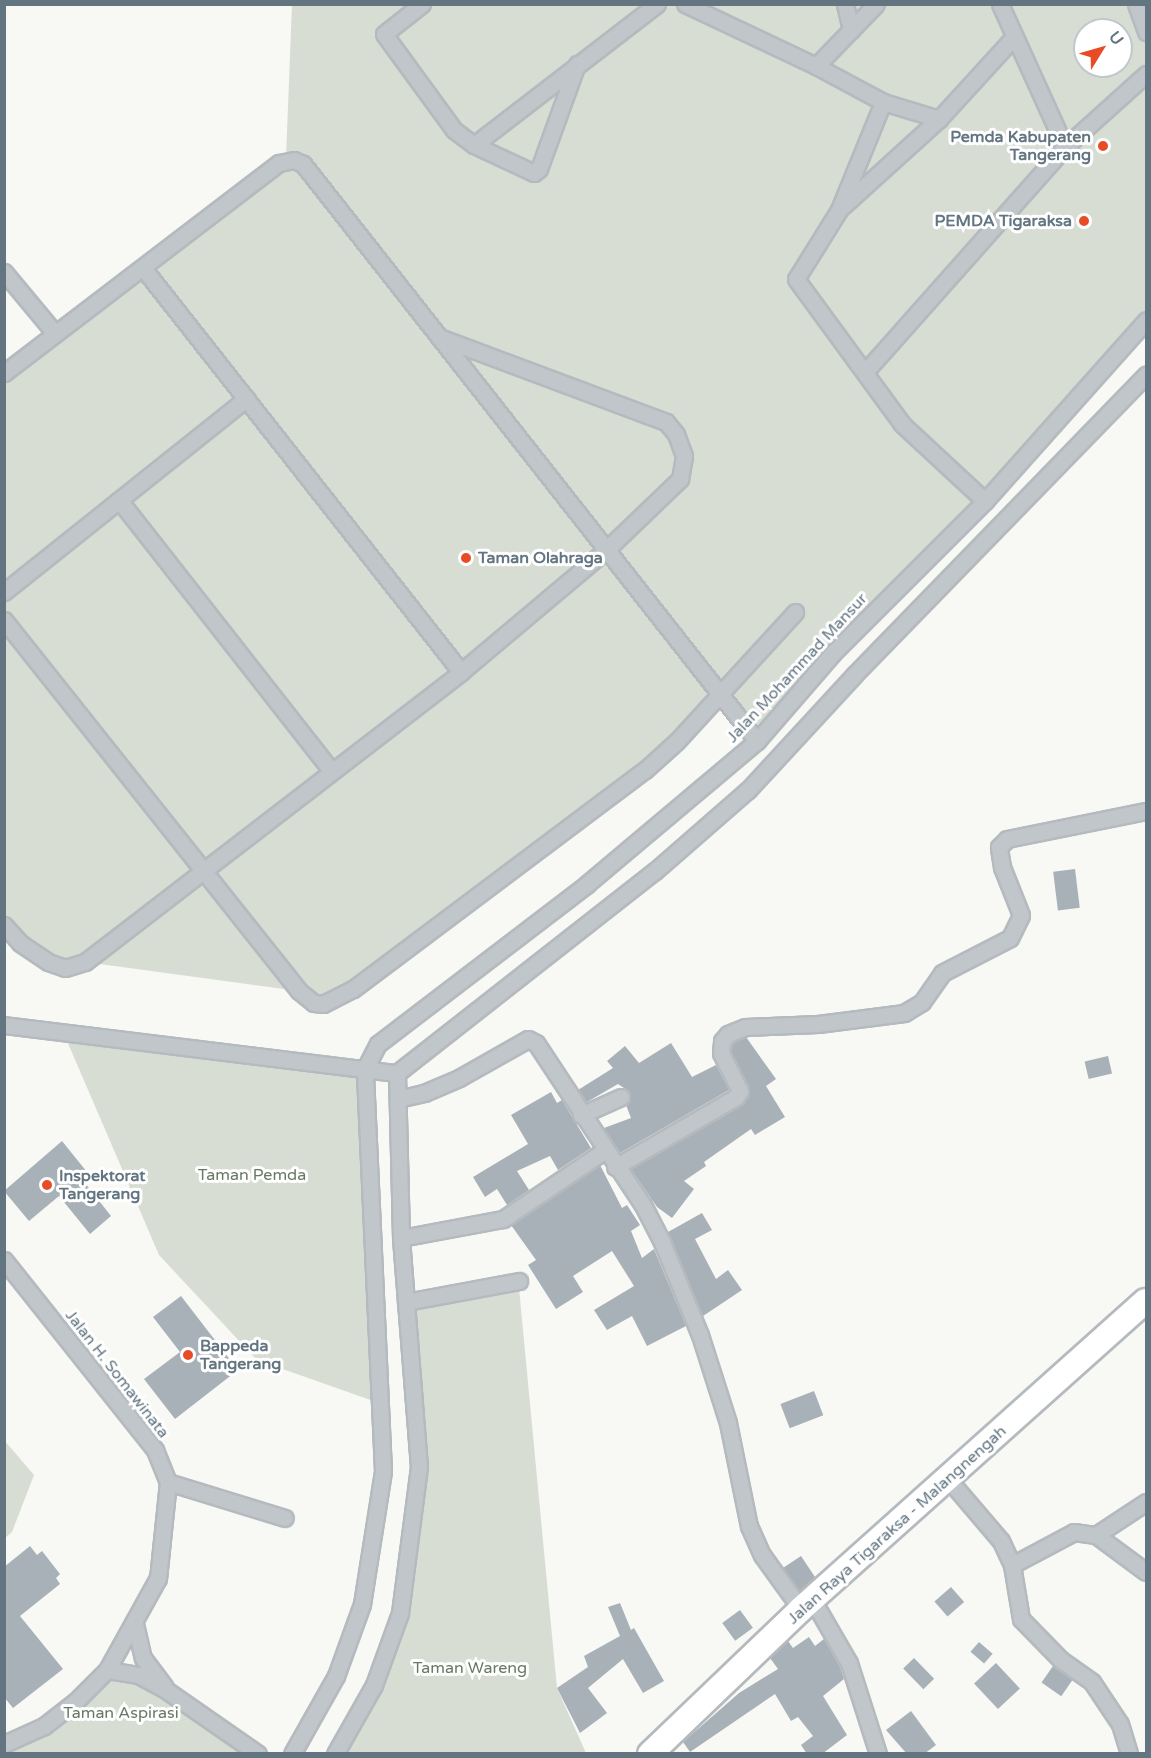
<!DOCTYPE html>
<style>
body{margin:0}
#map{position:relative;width:1151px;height:1758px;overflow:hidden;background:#f8f8f5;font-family:"Varela Round",sans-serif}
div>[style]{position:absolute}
.green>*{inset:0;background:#d8ddd4}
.building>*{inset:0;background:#a8b1b7;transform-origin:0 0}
.roads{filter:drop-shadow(2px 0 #b4babe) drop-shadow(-2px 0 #b4babe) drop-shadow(0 2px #b4babe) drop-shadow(0 -2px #b4babe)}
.street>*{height:15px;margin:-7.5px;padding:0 7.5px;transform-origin:7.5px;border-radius:7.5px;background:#c1c6ca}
.primary>*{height:24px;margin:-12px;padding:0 12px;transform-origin:12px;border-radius:12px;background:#fff}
.dots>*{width:16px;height:16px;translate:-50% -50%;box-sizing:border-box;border:3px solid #fff;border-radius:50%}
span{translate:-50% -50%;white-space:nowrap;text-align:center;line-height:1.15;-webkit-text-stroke:6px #fff;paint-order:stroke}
.poi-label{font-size:16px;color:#627581;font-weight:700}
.right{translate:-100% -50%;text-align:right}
.left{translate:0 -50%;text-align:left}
.street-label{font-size:16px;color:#627581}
.park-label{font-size:16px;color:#667962}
.frame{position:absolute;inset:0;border:6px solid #627581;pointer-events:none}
.north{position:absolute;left:1073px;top:18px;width:60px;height:60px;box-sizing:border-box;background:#fff;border:2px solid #c0c8cd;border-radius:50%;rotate:53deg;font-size:16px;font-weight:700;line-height:24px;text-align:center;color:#627581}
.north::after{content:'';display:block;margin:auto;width:21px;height:27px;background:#e84c26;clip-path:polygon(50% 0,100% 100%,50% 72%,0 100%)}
</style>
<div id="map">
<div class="green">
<div style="clip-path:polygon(evenodd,292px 5px,1136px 5px,1146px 32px,1146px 323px,757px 741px,722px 694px,682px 735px,329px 1002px,299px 991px,85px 962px,65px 968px,5px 925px,5px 372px,286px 157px,292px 5px,1085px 30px,1121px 30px,1121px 66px,1085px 66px,1085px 30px)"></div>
<div style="clip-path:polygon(64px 1034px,365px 1069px,379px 1403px,257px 1360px,159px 1255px)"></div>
<div style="clip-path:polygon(519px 1288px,557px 1688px,586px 1753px,335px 1754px,400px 1613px,419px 1467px,406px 1307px)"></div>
<div style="clip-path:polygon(4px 1440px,34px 1475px,12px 1532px,5px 1538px)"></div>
<div style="clip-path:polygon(107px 1670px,138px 1675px,258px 1753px,10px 1754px,10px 1742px,41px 1727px)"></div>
</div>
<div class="building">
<div style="left:1075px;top:869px;width:39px;height:22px;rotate:83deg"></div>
<div style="clip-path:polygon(746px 1037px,776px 1079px,766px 1086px,785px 1117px,755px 1135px,751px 1129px,704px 1162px,706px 1166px,684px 1181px,694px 1189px,672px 1218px,657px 1207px,631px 1169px,744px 1103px,749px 1087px,731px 1051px,733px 1043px)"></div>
<div style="clip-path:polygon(671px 1043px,692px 1077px,716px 1065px,729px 1090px,620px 1153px,604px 1128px,631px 1118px,626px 1105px,630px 1092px,618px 1084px,587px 1102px,578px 1090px,613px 1068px,607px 1061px,625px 1046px,639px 1063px)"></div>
<div style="left:1108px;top:1056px;width:18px;height:24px;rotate:77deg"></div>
<div style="clip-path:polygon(551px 1092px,557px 1103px,562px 1100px,591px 1148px,558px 1170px,550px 1156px,517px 1171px,529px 1190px,507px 1205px,497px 1189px,485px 1197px,473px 1177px,528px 1144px,511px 1115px)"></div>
<div style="clip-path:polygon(62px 1141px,87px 1172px,81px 1178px,111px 1216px,90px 1234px,59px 1196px,29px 1221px,4px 1191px)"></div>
<div style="clip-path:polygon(600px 1165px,622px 1208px,627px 1205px,640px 1225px,631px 1231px,642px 1258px,654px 1249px,686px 1326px,647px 1346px,632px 1316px,607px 1330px,594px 1310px,634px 1286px,612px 1251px,573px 1276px,583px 1292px,556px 1309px,528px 1265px,536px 1260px,511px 1225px)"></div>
<div style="clip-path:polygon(702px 1213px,712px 1230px,695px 1239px,716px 1279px,728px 1270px,742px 1290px,703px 1316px,668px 1232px)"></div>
<div style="clip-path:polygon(181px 1296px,238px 1370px,175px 1419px,144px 1379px,180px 1352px,153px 1317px)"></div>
<div style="left:814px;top:1391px;width:26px;height:36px;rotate:69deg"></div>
<div style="clip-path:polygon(30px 1546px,37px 1555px,42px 1551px,60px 1574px,56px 1578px,60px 1584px,20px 1616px,63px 1669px,13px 1708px,4px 1697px,4px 1567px)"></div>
<div style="clip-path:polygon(801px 1556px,815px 1577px,800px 1591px,783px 1568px)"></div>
<div style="left:951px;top:1587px;width:20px;height:22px;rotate:49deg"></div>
<div style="clip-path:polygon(620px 1603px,631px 1630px,634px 1628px,664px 1681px,643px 1693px,623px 1659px,588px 1688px,607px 1713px,580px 1733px,557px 1688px,588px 1667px,584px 1656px,620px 1636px,608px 1607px)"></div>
<div style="left:740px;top:1610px;width:22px;height:22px;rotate:54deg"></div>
<div style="clip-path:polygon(809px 1637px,815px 1646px,824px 1639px,840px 1667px,844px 1679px,823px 1696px,847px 1735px,822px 1754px,807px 1754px,801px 1745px,813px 1736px,798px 1717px,791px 1721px,775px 1694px,690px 1752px,683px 1742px,739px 1693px,778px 1669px,770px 1658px,788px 1641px,793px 1648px)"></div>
<div style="left:979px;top:1642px;width:18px;height:13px;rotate:41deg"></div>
<div style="left:914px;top:1658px;width:29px;height:15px;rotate:46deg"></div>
<div style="left:996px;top:1663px;width:35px;height:30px;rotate:47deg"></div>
<div style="left:1053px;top:1666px;width:24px;height:20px;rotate:35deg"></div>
<div style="clip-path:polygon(911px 1711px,936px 1745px,924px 1754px,907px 1754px,886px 1730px)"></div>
</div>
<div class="roads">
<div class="street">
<div style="left:422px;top:4px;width:48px;rotate:141.7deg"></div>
<div style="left:384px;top:34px;width:119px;rotate:53.9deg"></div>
<div style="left:454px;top:130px;width:25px;rotate:37deg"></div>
<div style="left:474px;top:145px;width:66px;rotate:25deg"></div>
<div style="left:534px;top:173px;width:6px;rotate:-39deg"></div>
<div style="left:539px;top:169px;width:112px;rotate:-70.1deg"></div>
<div style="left:685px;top:4px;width:145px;rotate:25.3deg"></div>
<div style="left:816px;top:66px;width:76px;rotate:28.2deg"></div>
<div style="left:883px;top:102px;width:59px;rotate:16.9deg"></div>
<div style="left:845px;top:4px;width:27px;rotate:77deg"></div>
<div style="left:1000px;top:4px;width:157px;rotate:65.6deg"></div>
<div style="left:1136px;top:4px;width:30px;rotate:70deg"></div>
<div style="left:816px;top:66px;width:86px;rotate:-45.9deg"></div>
<div style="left:883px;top:102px;width:117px;rotate:112.2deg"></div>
<div style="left:839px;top:210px;width:81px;rotate:121.9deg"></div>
<div style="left:796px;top:279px;width:180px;rotate:53.8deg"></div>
<div style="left:902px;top:424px;width:113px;rotate:42.9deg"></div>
<div style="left:474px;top:145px;width:231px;rotate:-37.6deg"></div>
<div style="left:843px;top:206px;width:130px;rotate:-42.2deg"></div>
<div style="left:939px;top:119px;width:110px;rotate:-47.6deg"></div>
<div style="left:143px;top:268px;width:514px;rotate:51.79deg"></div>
<div style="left:4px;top:272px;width:78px;rotate:50.2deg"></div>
<div style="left:865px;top:372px;width:301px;rotate:-48.4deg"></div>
<div style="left:1065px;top:147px;width:109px;rotate:-42deg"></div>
<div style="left:4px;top:373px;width:346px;rotate:-37.4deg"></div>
<div style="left:279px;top:163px;width:15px;rotate:-11deg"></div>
<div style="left:294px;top:160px;width:10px;rotate:24deg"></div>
<div style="left:303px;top:164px;width:734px;rotate:51.8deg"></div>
<div style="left:119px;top:500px;width:345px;rotate:51.9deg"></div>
<div style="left:4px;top:592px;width:310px;rotate:-38.6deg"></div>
<div style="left:4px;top:620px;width:474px;rotate:51.5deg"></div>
<div style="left:299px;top:991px;width:19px;rotate:39deg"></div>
<div style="left:314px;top:1003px;width:9px;rotate:6deg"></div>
<div style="left:323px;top:1004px;width:34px;rotate:-27deg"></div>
<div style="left:353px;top:989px;width:365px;rotate:-36.9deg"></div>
<div style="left:645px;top:770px;width:43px;rotate:-42.2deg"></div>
<div style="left:677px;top:741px;width:175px;rotate:-47.5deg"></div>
<div style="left:4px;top:925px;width:24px;rotate:48deg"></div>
<div style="left:20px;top:943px;width:34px;rotate:34deg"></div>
<div style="left:48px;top:962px;width:18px;rotate:19deg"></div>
<div style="left:65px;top:968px;width:21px;rotate:-17deg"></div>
<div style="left:85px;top:962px;width:475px;rotate:-37.6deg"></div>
<div style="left:461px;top:672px;width:189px;rotate:-40.1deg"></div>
<div style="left:606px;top:550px;width:103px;rotate:-43.8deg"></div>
<div style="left:680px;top:479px;width:23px;rotate:-80deg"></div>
<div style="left:684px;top:456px;width:23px;rotate:-110deg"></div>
<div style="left:676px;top:434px;width:16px;rotate:-130deg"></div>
<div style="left:666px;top:422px;width:242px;rotate:-159.5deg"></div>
<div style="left:4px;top:1025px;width:396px;rotate:7deg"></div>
<div style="left:397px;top:1073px;width:328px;rotate:-38.1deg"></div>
<div style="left:655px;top:871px;width:123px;rotate:-41.1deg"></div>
<div style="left:748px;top:790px;width:156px;rotate:-47.3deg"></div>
<div style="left:854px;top:675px;width:419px;rotate:-45.8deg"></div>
<div style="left:398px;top:1099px;width:27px;rotate:-13deg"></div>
<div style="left:424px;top:1093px;width:38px;rotate:-23deg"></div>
<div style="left:459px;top:1078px;width:79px;rotate:-29.5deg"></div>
<div style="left:528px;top:1039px;width:9px;rotate:27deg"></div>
<div style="left:536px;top:1043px;width:194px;rotate:56.6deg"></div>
<div style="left:643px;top:1205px;width:42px;rotate:62.8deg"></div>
<div style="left:662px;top:1242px;width:100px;rotate:67.8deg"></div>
<div style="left:700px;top:1335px;width:92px;rotate:72.3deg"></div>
<div style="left:728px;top:1423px;width:105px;rotate:78.5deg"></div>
<div style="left:749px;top:1526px;width:32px;rotate:66deg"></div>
<div style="left:762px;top:1555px;width:67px;rotate:54.2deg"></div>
<div style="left:581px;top:1115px;width:44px;rotate:-24.2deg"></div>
<div style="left:615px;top:1167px;width:140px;rotate:-30deg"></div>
<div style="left:736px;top:1097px;width:7px;rotate:-56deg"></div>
<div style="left:740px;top:1091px;width:42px;rotate:-116.6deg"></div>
<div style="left:721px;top:1053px;width:12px;rotate:-85deg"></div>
<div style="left:722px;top:1041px;width:9px;rotate:-49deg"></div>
<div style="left:728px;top:1034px;width:18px;rotate:-22deg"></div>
<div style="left:745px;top:1027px;width:73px;rotate:-2.4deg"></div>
<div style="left:818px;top:1024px;width:87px;rotate:-7.3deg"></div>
<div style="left:904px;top:1013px;width:21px;rotate:-31deg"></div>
<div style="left:922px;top:1002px;width:35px;rotate:-55deg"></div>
<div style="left:942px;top:973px;width:76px;rotate:-27.2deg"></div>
<div style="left:1010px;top:938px;width:25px;rotate:-64deg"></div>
<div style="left:1021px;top:915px;width:52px;rotate:-111.6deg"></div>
<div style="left:1002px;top:867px;width:20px;rotate:-99deg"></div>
<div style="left:999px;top:847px;width:11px;rotate:-45deg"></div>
<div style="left:1007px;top:839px;width:142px;rotate:-11.4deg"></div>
<div style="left:401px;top:1238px;width:104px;rotate:-10.6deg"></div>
<div style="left:503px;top:1219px;width:122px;rotate:-34deg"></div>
<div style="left:4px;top:1260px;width:243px;rotate:51.5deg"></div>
<div style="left:155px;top:1450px;width:35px;rotate:68deg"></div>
<div style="left:168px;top:1482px;width:97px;rotate:95.9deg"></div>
<div style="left:158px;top:1578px;width:105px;rotate:119deg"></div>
<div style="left:107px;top:1670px;width:44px;rotate:135deg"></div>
<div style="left:76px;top:1701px;width:41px;rotate:142deg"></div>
<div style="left:44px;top:1726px;width:44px;rotate:155.8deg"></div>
<div style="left:406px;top:1302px;width:115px;rotate:-10.5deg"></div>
<div style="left:949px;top:1480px;width:80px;rotate:49.6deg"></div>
<div style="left:1001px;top:1541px;width:26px;rotate:65deg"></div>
<div style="left:1012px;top:1565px;width:55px;rotate:80.5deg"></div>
<div style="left:1021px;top:1619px;width:57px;rotate:45.7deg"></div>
<div style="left:1061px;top:1660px;width:38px;rotate:35deg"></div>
<div style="left:1092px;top:1682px;width:50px;rotate:56.3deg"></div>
<div style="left:1120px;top:1724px;width:31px;rotate:73deg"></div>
<div style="left:168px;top:1482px;width:122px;rotate:17.1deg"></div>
<div style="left:1096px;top:1535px;width:62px;rotate:36.5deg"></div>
<div style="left:1012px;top:1565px;width:70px;rotate:-28deg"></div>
<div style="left:1074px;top:1532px;width:22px;rotate:8deg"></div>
<div style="left:1096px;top:1535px;width:60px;rotate:-33.4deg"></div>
<div style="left:812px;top:1599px;width:74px;rotate:60deg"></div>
<div style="left:849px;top:1663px;width:96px;rotate:72.3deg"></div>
<div style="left:135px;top:1624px;width:35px;rotate:77deg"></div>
<div style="left:143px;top:1658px;width:36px;rotate:53deg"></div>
<div style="left:107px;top:1670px;width:31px;rotate:9deg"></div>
<div style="left:138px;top:1675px;width:32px;rotate:28deg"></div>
<div style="left:166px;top:1690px;width:112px;rotate:34.8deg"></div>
<div style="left:292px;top:1754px;width:90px;rotate:-60.6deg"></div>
<div style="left:336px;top:1676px;width:77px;rotate:-70.1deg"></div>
<div style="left:362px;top:1604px;width:135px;rotate:-81deg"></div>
<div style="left:383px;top:1471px;width:402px;rotate:-92.6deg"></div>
<div style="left:365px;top:1069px;width:28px;rotate:-63deg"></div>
<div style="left:378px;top:1044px;width:263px;rotate:-37.4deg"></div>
<div style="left:587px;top:884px;width:222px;rotate:-40.1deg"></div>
<div style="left:757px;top:741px;width:115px;rotate:-49.2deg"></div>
<div style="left:832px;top:654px;width:216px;rotate:-45deg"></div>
<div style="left:985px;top:501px;width:242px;rotate:-48.3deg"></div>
<div style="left:335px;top:1754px;width:79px;rotate:-60.5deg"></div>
<div style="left:374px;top:1685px;width:77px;rotate:-70.1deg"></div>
<div style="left:400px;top:1613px;width:147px;rotate:-82.6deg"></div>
<div style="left:419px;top:1467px;width:230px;rotate:-94.5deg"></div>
<div style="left:401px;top:1238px;width:165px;rotate:-91.4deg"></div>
</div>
<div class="primary">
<div style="left:650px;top:1754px;width:209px;rotate:-43.8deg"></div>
<div style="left:801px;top:1609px;width:462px;rotate:-41.8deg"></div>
</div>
</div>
<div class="dots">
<div style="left:1103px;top:146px;background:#e84c26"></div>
<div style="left:1084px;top:221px;background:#e84c26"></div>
<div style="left:466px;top:558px;background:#e84c26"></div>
<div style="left:47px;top:1185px;background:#e84c26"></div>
<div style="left:188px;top:1355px;background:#e84c26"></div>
</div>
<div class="poi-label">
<span class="right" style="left:1091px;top:146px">Pemda Kabupaten<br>Tangerang</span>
<span class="right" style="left:1072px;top:221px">PEMDA Tigaraksa</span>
<span class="left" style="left:478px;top:558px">Taman Olahraga</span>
<span class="left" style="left:59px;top:1185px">Inspektorat<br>Tangerang</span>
<span class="left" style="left:200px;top:1355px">Bappeda<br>Tangerang</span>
</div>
<div class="street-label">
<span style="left:797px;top:668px;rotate:-47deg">Jalan Mohammad Mansur</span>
<span style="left:117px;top:1374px;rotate:52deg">Jalan H. Somawinata</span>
<span style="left:897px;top:1525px;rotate:-42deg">Jalan Raya Tigaraksa - Malangnengah</span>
</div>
<div class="park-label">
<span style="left:252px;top:1175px">Taman Pemda</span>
<span style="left:470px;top:1668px">Taman Wareng</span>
<span style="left:121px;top:1713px">Taman Aspirasi</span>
</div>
<div class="frame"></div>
<div class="north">U</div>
</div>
